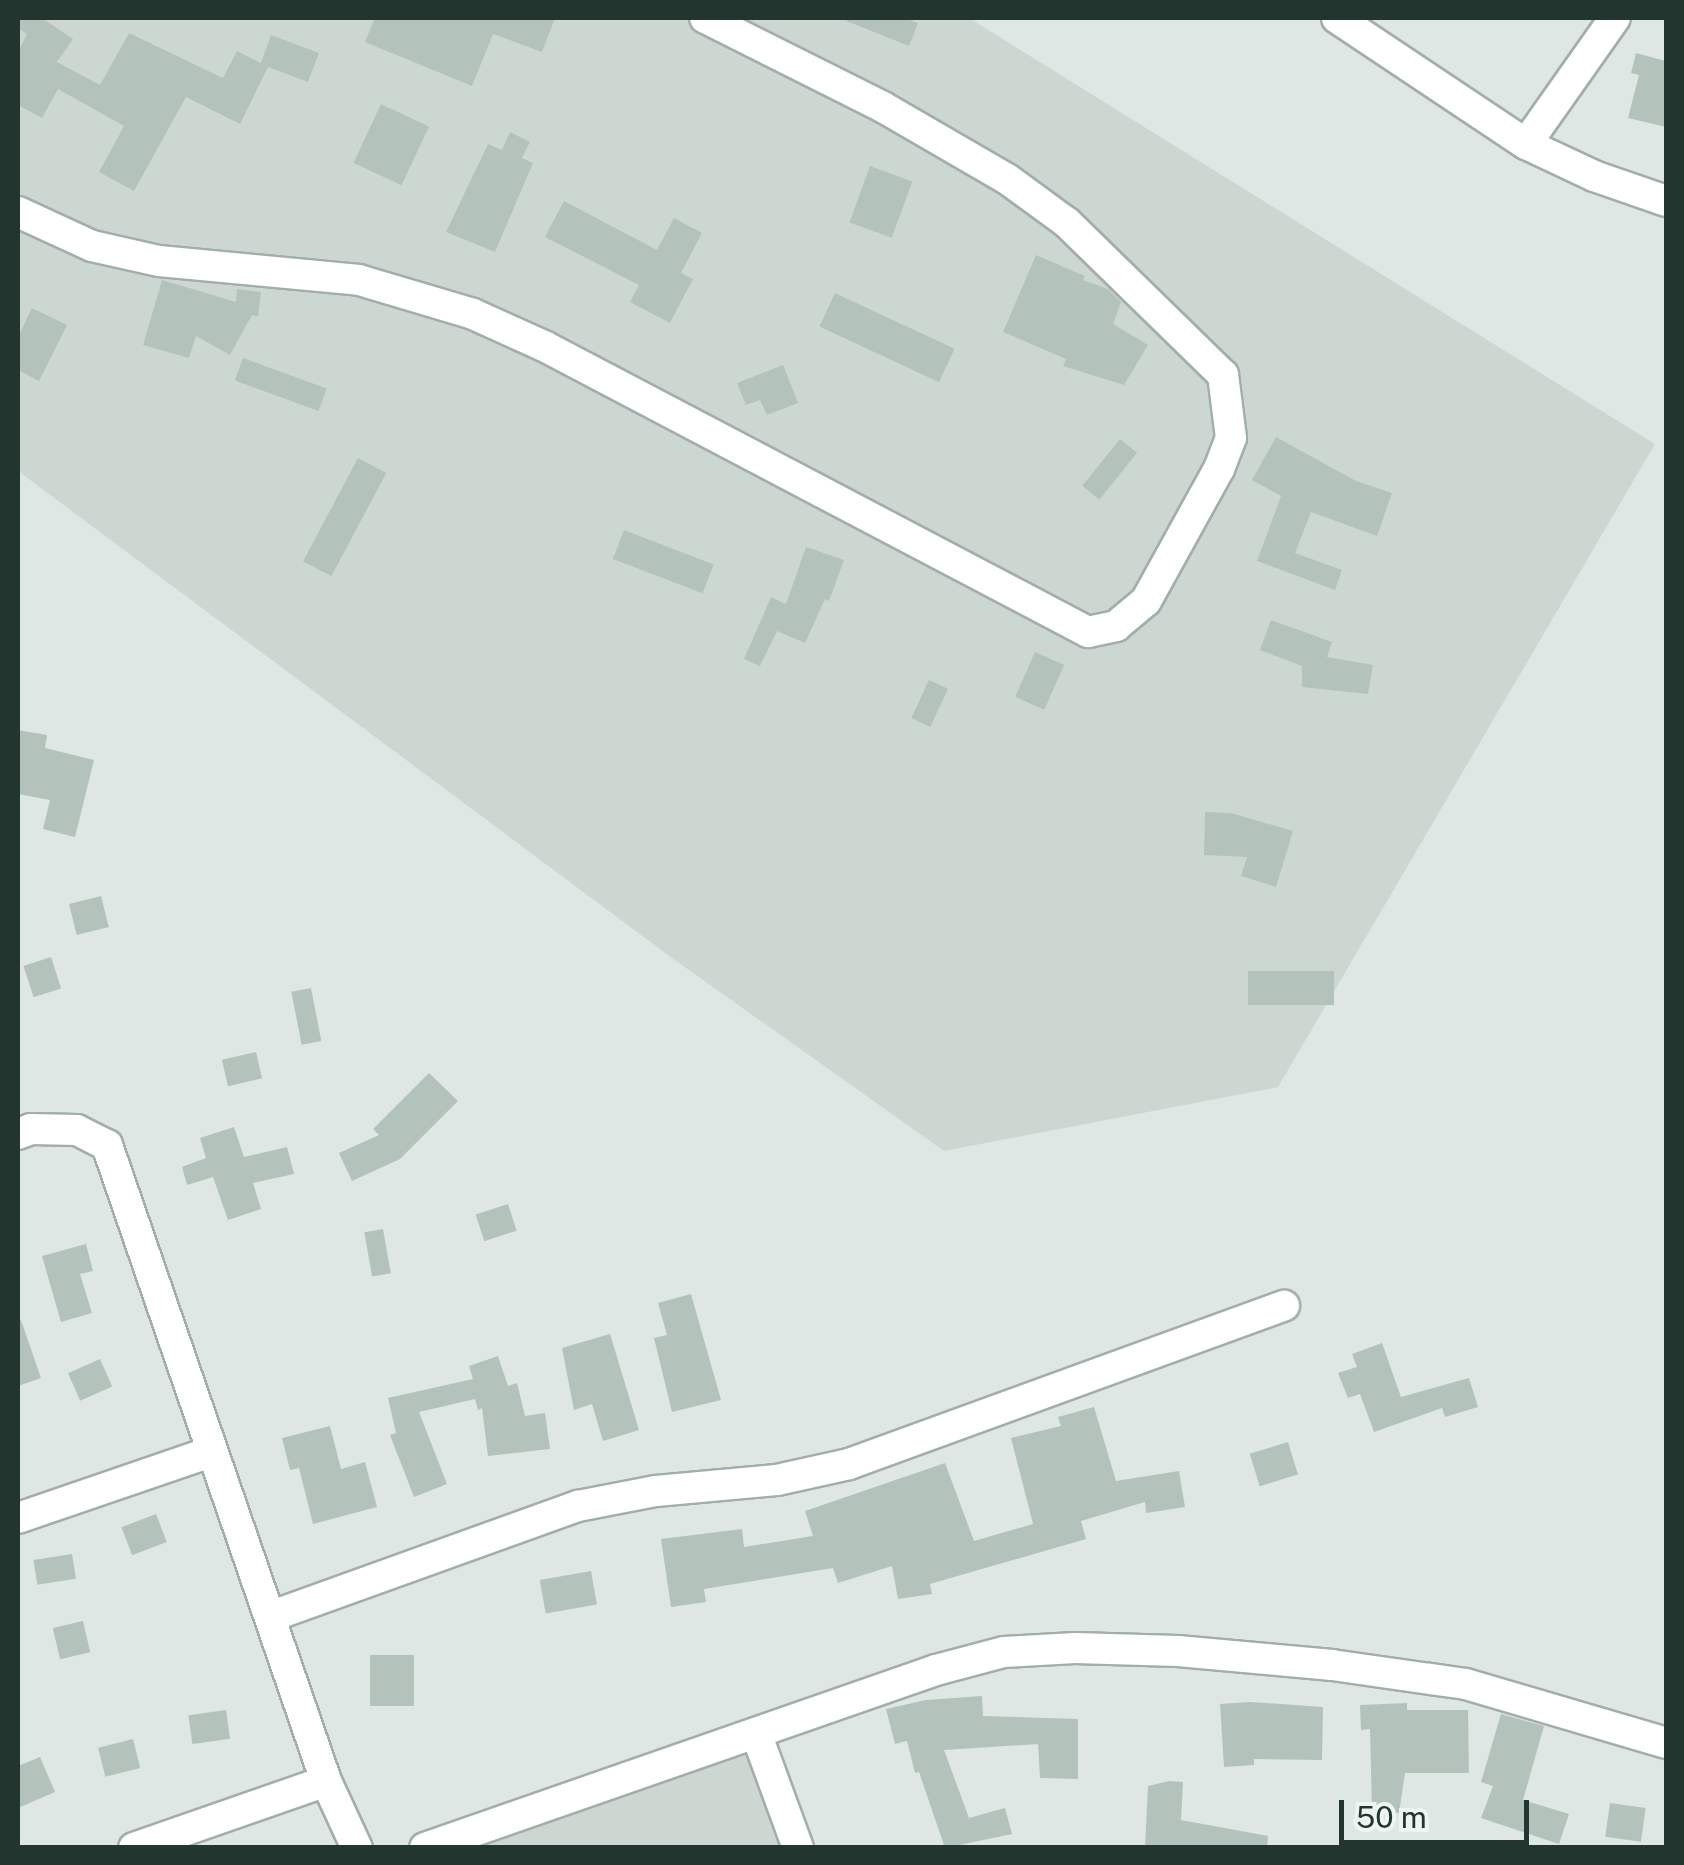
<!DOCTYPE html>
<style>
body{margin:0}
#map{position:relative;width:1684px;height:1865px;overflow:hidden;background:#dee7e3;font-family:"Public Sans",sans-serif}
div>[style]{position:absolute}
.built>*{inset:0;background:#cdd7d2}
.building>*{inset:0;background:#b4c2bc;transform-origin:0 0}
.roads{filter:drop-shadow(2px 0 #a2aea9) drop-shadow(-2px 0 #a2aea9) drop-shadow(0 2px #a2aea9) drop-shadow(0 -2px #a2aea9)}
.minor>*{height:30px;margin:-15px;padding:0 15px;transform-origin:15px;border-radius:15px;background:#fff}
.tertiary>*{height:30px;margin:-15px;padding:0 15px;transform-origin:15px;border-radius:15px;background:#fff}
span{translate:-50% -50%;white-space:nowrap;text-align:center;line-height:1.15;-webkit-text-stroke:9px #eef5f1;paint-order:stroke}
.frame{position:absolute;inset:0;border:20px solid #22352f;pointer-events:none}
.scale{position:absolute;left:1339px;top:1800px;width:190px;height:45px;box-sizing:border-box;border:5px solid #22352f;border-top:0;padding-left:12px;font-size:30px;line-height:35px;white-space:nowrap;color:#22352f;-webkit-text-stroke:8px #eef5f1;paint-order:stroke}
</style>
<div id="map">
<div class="built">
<div style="clip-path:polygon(18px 18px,969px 18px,1655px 444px,1278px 1087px,944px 1151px,672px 958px,18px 471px)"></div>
<div style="clip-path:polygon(747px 1751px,783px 1848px,468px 1848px)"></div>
</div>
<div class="building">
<div style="clip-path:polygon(18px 18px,42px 18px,73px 39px,57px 62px,100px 85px,129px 33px,223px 78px,237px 51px,261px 63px,271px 35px,319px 53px,308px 82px,268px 67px,240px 124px,186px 97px,134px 191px,99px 172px,124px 126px,58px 89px,42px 118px,18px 105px,18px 52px,27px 34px,18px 28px)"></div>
<div style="clip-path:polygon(375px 18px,555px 18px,542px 52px,493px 34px,472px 86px,365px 42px)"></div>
<div style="clip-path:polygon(839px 18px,904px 18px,918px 23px,909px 46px)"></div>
<div style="clip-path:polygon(1636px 53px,1666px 61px,1666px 127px,1628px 118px,1639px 75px,1631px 73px)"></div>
<div style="left:381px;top:104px;width:53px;height:65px;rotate:25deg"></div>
<div style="clip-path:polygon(510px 132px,530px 142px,522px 158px,533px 163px,495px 252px,446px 232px,488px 144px,502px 150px)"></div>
<div style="left:870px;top:166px;width:45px;height:60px;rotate:20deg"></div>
<div style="clip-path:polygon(564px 201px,657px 250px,674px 218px,702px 233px,681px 273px,693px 279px,670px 323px,630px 302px,639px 285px,545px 237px)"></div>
<div style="clip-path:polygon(1036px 255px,1085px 276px,1083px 280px,1108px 289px,1121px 302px,1113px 324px,1148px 345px,1124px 385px,1063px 366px,1066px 359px,1003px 332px)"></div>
<div style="clip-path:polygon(162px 280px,236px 302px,237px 289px,261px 292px,258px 316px,252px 315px,230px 355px,196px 336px,189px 358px,143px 345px)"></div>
<div style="left:835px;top:293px;width:132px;height:37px;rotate:25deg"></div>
<div style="clip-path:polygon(32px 308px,67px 325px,39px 381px,18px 370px,18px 337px)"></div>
<div style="left:243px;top:358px;width:89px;height:24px;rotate:20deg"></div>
<div style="clip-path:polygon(783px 365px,798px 403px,767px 415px,760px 400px,746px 405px,737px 383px)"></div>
<div style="clip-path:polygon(1276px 437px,1356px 481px,1392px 493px,1377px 536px,1311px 512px,1295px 553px,1342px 570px,1335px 590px,1257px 561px,1281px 496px,1252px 480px)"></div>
<div style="left:1120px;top:439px;width:22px;height:60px;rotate:39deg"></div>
<div style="left:358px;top:458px;width:32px;height:117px;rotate:28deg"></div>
<div style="left:624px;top:530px;width:96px;height:31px;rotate:21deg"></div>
<div style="clip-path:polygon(806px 547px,844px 560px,829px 601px,825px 599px,805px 643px,777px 631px,760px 666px,744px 659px,771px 597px,786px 604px)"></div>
<div style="clip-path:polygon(1271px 620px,1332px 642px,1327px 657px,1373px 665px,1368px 694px,1302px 687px,1302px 666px,1260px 650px)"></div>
<div style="left:1035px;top:652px;width:32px;height:49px;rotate:24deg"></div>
<div style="left:929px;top:680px;width:21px;height:42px;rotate:25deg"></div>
<div style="clip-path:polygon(18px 730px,47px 735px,45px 748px,94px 760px,75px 837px,43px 829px,50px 800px,18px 794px)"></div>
<div style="clip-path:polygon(1205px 812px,1231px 813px,1293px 831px,1276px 887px,1241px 876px,1247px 857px,1204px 855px)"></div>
<div style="left:101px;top:896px;width:32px;height:33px;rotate:76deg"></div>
<div style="left:51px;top:957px;width:33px;height:29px;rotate:72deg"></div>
<div style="left:1248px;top:971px;width:86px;height:34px"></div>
<div style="left:311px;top:988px;width:54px;height:20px;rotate:79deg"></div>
<div style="left:256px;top:1052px;width:27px;height:35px;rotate:77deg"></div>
<div style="clip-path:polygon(429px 1073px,458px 1101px,400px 1159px,352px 1181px,339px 1153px,379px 1135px,373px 1129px)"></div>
<div style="clip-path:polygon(234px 1127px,244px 1157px,287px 1147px,294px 1174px,253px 1183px,261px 1209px,228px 1220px,213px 1177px,187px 1185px,182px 1167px,206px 1158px,200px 1138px)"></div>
<div style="left:508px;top:1204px;width:28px;height:34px;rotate:72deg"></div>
<div style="left:383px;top:1229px;width:45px;height:19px;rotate:80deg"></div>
<div style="clip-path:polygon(86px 1244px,93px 1271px,80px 1274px,92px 1313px,61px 1322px,42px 1256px)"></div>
<div style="clip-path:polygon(691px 1294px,721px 1400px,672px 1412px,654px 1338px,667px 1335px,658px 1303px)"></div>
<div style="clip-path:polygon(21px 1320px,41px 1378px,18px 1386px,18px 1321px)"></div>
<div style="clip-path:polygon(610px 1334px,639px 1430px,603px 1441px,592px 1404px,574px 1410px,562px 1348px)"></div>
<div style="clip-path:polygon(1382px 1343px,1401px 1397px,1469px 1378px,1478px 1407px,1445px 1417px,1442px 1408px,1374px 1432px,1360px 1394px,1348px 1398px,1338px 1373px,1357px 1367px,1352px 1354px)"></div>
<div style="clip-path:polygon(498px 1356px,508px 1386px,517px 1383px,525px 1416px,545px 1413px,550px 1449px,488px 1456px,482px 1408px,478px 1410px,475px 1399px,419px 1412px,447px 1484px,414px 1497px,390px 1435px,396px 1433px,388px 1398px,473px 1379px,469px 1366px)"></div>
<div style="left:100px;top:1359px;width:30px;height:35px;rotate:66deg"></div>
<div style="clip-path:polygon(1094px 1407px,1116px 1481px,1179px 1471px,1185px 1507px,1146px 1513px,1145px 1502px,1081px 1521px,1086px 1539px,930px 1584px,932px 1594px,898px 1599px,892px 1566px,838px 1583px,833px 1568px,704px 1589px,706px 1602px,671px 1607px,661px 1539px,742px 1529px,744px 1547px,813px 1536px,805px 1511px,945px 1463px,974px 1541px,1033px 1524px,1011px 1438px,1061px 1426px,1058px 1417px)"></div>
<div style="clip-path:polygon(330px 1426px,341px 1469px,365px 1462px,377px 1507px,313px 1524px,299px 1468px,290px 1470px,282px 1438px)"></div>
<div style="left:1288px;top:1442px;width:34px;height:40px;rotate:73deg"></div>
<div style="left:156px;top:1514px;width:30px;height:37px;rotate:69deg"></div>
<div style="left:72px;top:1554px;width:25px;height:39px;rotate:81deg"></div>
<div style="left:591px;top:1571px;width:34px;height:52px;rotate:80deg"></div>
<div style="left:83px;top:1621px;width:32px;height:31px;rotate:77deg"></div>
<div style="left:370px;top:1655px;width:44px;height:51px"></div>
<div style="clip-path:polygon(982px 1696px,983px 1716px,1078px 1719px,1078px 1779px,1040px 1778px,1038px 1744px,944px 1750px,969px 1818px,1005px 1808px,1012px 1834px,945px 1848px,919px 1772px,915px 1773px,907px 1741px,895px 1744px,886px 1709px,926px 1700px)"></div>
<div style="clip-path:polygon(1250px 1702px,1323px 1707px,1322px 1760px,1254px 1759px,1254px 1765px,1224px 1767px,1220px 1704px)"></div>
<div style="clip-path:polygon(1407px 1703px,1407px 1710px,1468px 1710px,1469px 1773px,1405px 1773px,1399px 1813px,1372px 1810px,1370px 1729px,1361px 1730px,1360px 1705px)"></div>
<div style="left:226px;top:1710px;width:29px;height:38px;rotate:82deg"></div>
<div style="clip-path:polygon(1501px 1714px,1544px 1726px,1523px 1800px,1569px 1814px,1559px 1844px,1481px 1818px,1493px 1786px,1481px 1782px)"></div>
<div style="left:133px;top:1739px;width:30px;height:36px;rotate:76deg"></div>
<div style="clip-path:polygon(40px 1757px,55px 1792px,18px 1808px,18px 1766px)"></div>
<div style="clip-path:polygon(1169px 1781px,1183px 1782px,1181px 1820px,1268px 1836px,1267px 1848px,1145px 1848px,1148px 1786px)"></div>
<div style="left:1610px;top:1803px;width:36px;height:34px;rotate:8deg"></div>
</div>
<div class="roads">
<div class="minor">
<div style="left:1526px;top:144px;width:154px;rotate:-54.8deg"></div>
<div style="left:18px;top:212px;width:81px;rotate:24.7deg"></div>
<div style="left:92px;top:246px;width:69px;rotate:12.6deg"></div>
<div style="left:159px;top:261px;width:201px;rotate:5.4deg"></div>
<div style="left:359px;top:280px;width:119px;rotate:16.6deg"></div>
<div style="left:473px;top:314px;width:78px;rotate:24.3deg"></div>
<div style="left:544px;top:346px;width:615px;rotate:27.73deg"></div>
<div style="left:1088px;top:632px;width:29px;rotate:-12deg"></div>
<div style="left:1116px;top:626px;width:39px;rotate:-40deg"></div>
<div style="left:1146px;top:601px;width:151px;rotate:-61.1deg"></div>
<div style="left:1219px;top:469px;width:33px;rotate:-69deg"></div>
<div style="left:1231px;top:438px;width:64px;rotate:-97.2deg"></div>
<div style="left:1223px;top:375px;width:219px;rotate:-135.7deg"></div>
<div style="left:1066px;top:222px;width:73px;rotate:-143.9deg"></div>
<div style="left:1007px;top:179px;width:143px;rotate:-149.9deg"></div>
<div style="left:883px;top:107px;width:199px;rotate:-153.4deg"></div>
<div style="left:18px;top:1134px;width:14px;rotate:-21deg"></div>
<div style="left:31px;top:1129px;width:46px;rotate:1.2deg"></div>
<div style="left:77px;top:1130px;width:34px;rotate:27deg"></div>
<div style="left:107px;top:1145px;width:673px;rotate:71deg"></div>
<div style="left:326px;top:1781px;width:74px;rotate:65.2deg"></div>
<div style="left:18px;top:1518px;width:204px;rotate:-18.9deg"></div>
<div style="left:272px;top:1616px;width:325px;rotate:-19.8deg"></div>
<div style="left:578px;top:1506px;width:79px;rotate:-10.9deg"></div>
<div style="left:656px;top:1491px;width:121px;rotate:-5.2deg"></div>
<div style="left:777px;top:1480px;width:74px;rotate:-12.5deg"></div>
<div style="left:849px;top:1464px;width:463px;rotate:-20deg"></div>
<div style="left:756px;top:1733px;width:122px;rotate:69.9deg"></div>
<div style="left:134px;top:1848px;width:203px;rotate:-19.2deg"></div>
<div style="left:425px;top:1848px;width:541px;rotate:-19.21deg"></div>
<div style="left:936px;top:1670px;width:70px;rotate:-14.8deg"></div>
<div style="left:1004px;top:1652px;width:71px;rotate:-3.2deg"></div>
<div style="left:1075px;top:1648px;width:103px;rotate:1.7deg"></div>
<div style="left:1178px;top:1651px;width:155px;rotate:5.2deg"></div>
<div style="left:1332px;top:1665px;width:135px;rotate:8.1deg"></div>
<div style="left:1466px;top:1684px;width:209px;rotate:16.4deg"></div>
</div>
<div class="tertiary">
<div style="left:1337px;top:18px;width:227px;rotate:33.7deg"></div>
<div style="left:1526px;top:144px;width:75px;rotate:25.2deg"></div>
<div style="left:1594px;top:176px;width:76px;rotate:19.1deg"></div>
</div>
</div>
<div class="frame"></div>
<div class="scale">50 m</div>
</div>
